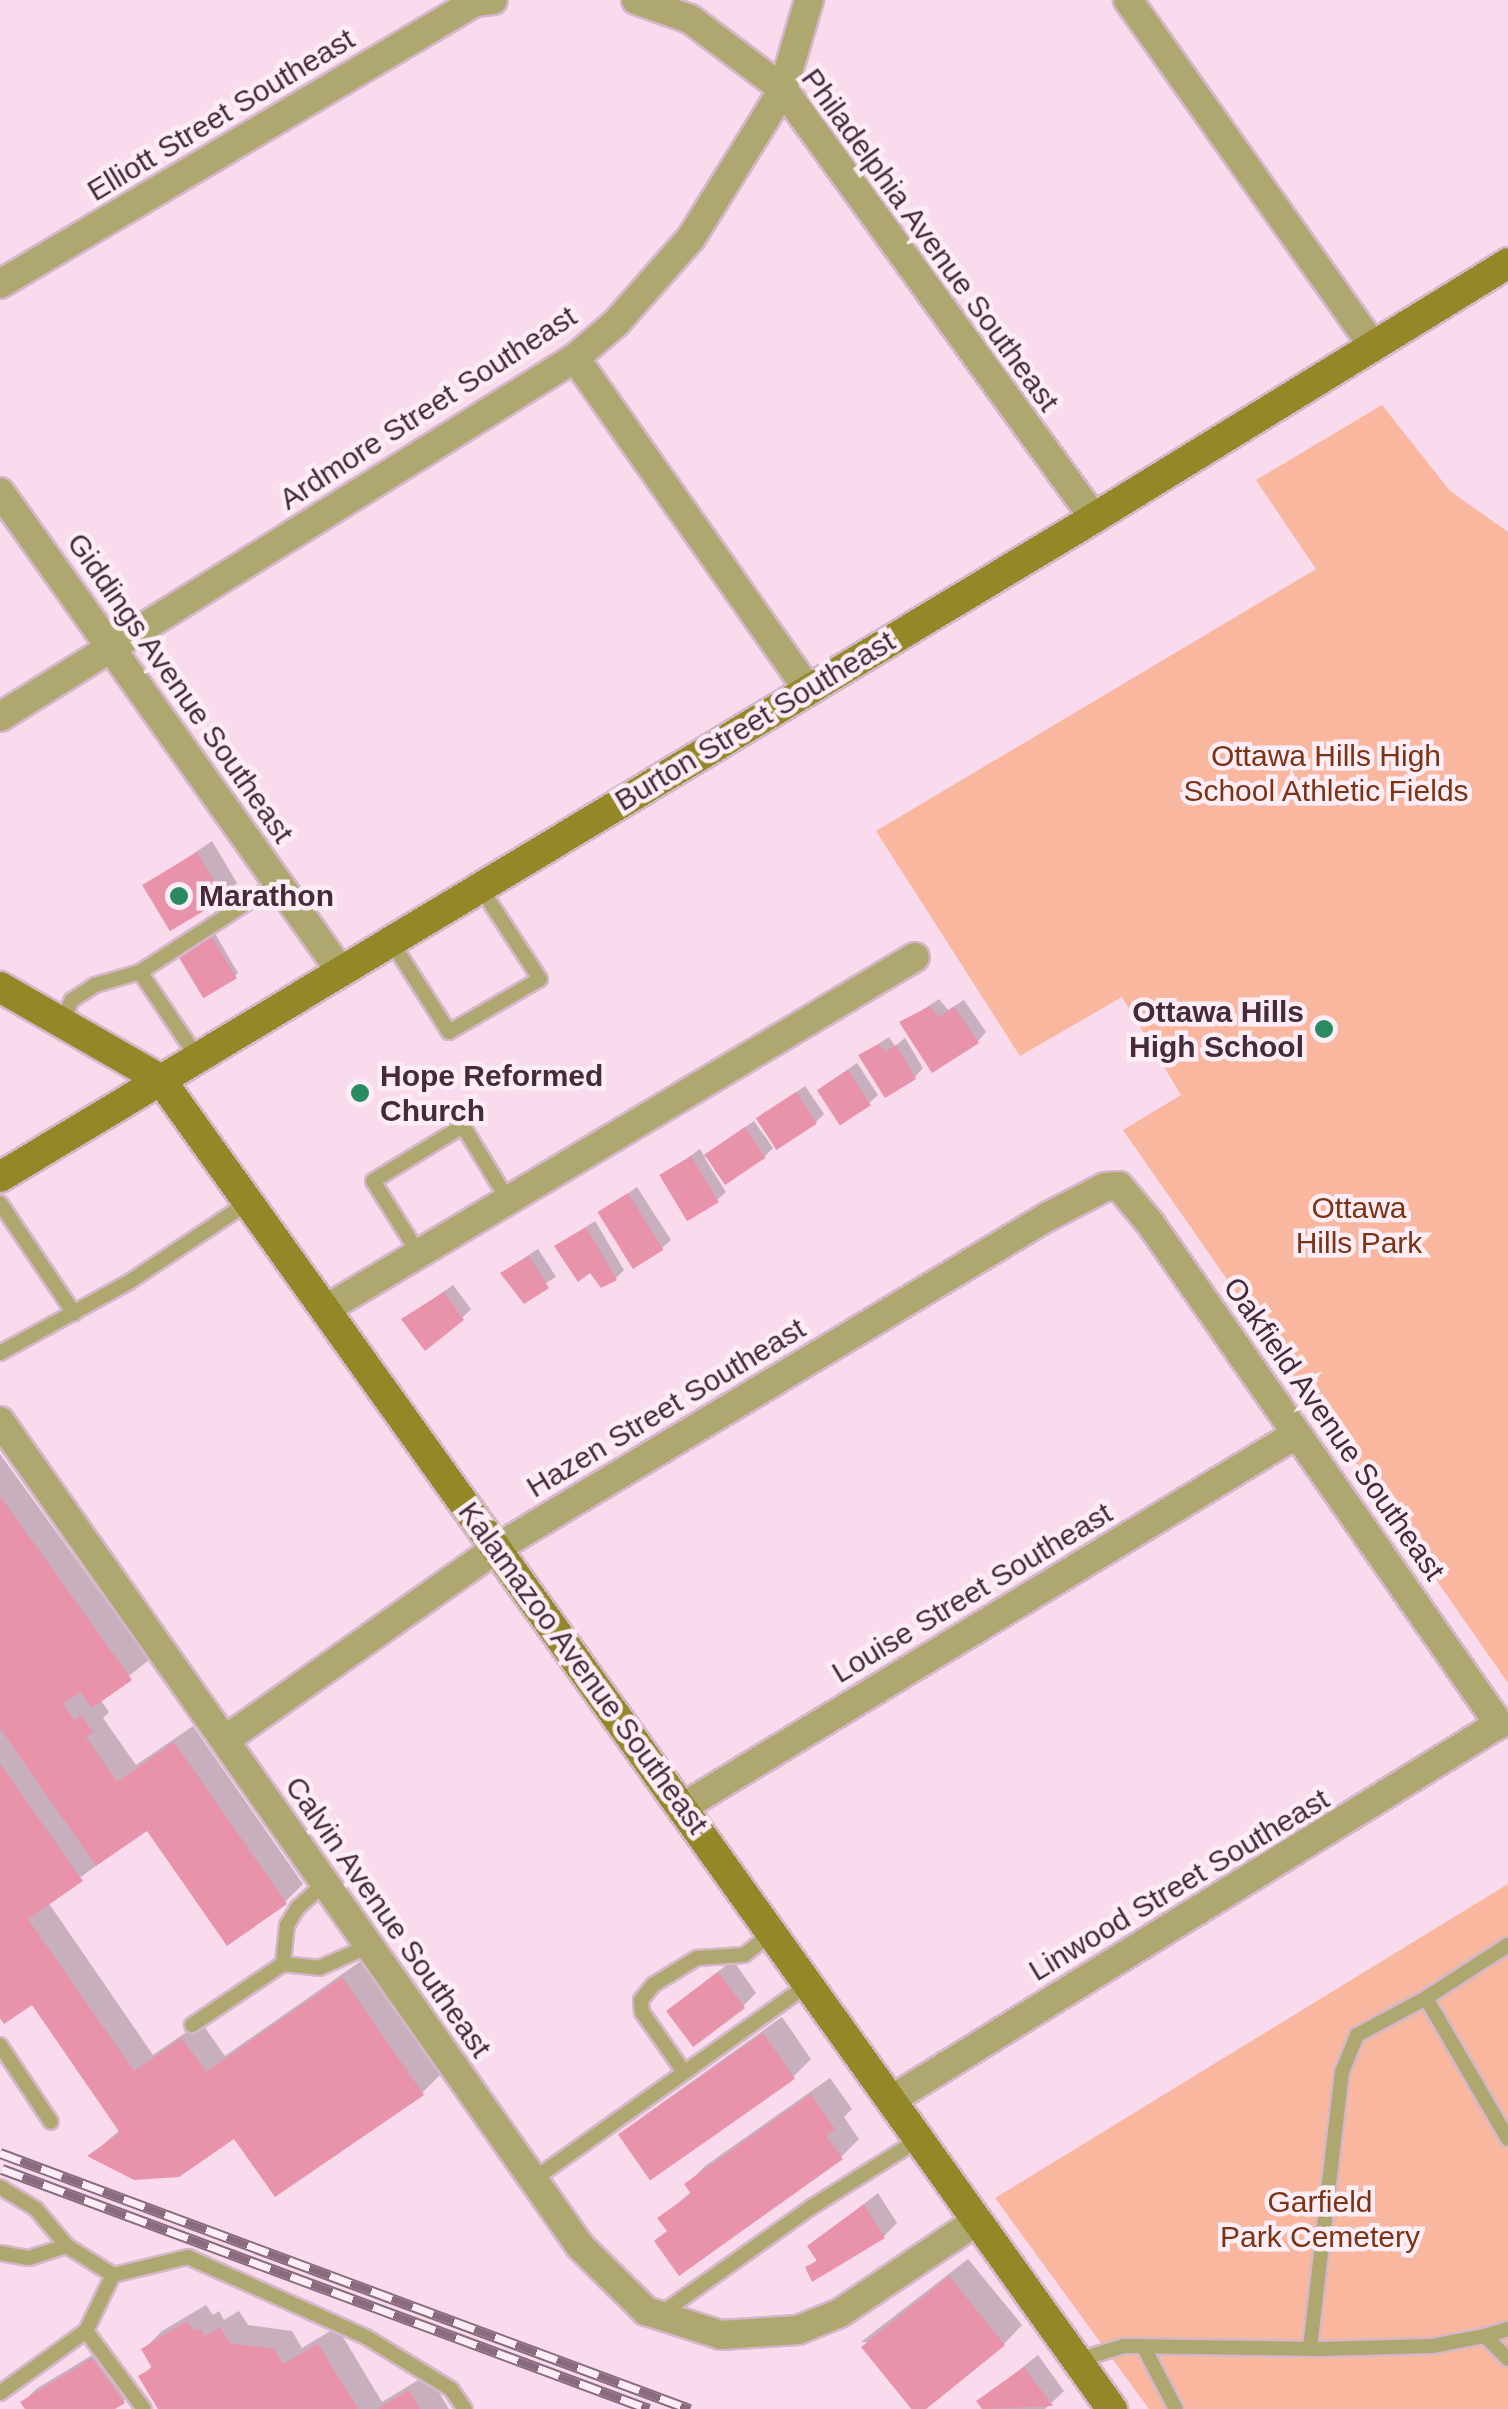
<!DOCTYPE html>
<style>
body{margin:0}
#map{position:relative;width:1508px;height:2409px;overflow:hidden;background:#f9dbed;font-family:Helvetica,sans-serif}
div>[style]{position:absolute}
.green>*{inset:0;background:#f8b79e}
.shadow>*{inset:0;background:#0003;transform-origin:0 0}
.building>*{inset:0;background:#e993ab;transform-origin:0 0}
.roads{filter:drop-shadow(2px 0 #d5b7c9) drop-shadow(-2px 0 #d5b7c9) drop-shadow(0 2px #d5b7c9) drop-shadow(0 -2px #d5b7c9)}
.lane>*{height:14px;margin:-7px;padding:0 7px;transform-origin:7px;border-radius:7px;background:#aea76f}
.street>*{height:28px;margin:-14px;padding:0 14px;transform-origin:14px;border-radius:14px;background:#aea76f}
.secondary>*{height:30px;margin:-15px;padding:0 15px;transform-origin:15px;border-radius:15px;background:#948727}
.rail>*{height:11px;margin-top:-5.5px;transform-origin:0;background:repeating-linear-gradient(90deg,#fdedf6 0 22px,#896b7d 0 44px);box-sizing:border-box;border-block:2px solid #896b7d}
.dots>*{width:28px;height:28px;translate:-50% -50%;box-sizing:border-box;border:5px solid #fdedf6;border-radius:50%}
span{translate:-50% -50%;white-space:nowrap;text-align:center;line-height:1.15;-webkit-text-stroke:9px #fdedf6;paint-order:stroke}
.street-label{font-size:30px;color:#46293b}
.park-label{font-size:30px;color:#7c3313}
.poi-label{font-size:30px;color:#46293b;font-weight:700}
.left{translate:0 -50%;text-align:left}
.right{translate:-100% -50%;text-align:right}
</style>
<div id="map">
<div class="green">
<div style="clip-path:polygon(1382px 405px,1450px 491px,1508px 532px,1508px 1683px,1123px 1130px,1181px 1095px,1122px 997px,1020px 1056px,876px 831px,1316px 569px,1256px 480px)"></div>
<div style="clip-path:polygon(1508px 1884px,1508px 2409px,1149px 2409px,995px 2198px)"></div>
</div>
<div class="shadow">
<div style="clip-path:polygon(212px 841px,237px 883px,223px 896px,146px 886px)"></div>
<div style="clip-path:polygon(213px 930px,238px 973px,235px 976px,179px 952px)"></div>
<div style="clip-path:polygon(939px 999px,948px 1010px,964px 1000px,986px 1032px,978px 1041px,903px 1023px)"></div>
<div style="clip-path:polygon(889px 1037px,895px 1046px,905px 1038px,923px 1068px,915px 1077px,861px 1055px)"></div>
<div style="clip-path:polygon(857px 1063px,878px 1095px,869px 1103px,819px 1089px)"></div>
<div style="clip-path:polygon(805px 1086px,824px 1114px,816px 1122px,759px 1118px)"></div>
<div style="clip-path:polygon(754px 1121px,773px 1148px,765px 1156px,704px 1157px,726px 1192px,717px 1200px,662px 1176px,700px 1149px,704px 1156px)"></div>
<div style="clip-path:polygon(637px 1187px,671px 1240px,662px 1248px,602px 1212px)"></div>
<div style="clip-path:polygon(595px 1221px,624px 1270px,616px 1278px,591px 1270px,557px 1246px)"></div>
<div style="left:538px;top:1249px;width:33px;height:42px;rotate:57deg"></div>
<div style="clip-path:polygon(453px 1285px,471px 1309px,462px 1318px,404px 1319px)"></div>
<div style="clip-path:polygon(0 1454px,149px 1660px,100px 1699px,109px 1712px,103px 1718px,136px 1765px,193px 1726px,303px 1884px,285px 1902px,147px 1827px,48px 1902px,153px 2055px,201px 2022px,225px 2056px,361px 1961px,440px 2075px,422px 2093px,235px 2135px,91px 2155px,121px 2129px,32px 2002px,0 2012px)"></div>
<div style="clip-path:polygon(733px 1960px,756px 1993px,743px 2006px,668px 2010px)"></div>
<div style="clip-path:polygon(782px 2017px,811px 2059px,793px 2077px,623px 2136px,641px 2118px)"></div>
<div style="clip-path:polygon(830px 2078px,852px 2109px,844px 2117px,859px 2139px,841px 2157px,669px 2230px,661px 2218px,692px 2191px,687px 2184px,705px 2166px)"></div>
<div style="clip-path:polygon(878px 2193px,897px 2223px,884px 2236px,808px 2268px,818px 2259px,810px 2246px)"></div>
<div style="clip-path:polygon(968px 2259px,1022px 2325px,1004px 2344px,861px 2342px)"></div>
<div style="clip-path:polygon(206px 2305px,213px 2315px,219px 2311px,224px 2320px,239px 2311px,248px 2325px,292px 2331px,302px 2348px,337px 2327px,382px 2402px,428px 2374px,449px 2409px,160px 2409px,141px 2377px,153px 2365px,144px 2349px,162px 2331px)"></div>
<div style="clip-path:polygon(107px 2346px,137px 2388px,123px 2401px,110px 2409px,28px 2409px,23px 2402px,36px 2389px)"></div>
<div style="clip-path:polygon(1038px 2355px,1064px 2391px,1045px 2409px,985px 2409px,980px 2401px)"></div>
</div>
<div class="building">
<div style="left:197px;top:852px;width:54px;height:64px;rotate:59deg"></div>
<div style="left:209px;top:932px;width:54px;height:39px;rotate:59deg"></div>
<div style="clip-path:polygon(930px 1006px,938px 1017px,954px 1007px,979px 1043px,932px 1073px,899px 1022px)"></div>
<div style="clip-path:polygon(879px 1044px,885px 1052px,896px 1045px,916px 1079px,885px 1098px,858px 1055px)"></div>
<div style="left:848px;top:1070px;width:42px;height:37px;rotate:57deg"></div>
<div style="left:796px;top:1092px;width:38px;height:48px;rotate:57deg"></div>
<div style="left:745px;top:1127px;width:37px;height:49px;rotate:56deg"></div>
<div style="left:691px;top:1156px;width:54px;height:37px;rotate:59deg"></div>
<div style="left:628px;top:1193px;width:67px;height:36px;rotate:58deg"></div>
<div style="clip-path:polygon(586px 1227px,617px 1280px,601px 1288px,590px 1273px,578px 1282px,554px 1246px)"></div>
<div style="clip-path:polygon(529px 1256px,549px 1288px,524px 1304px,500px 1273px)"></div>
<div style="clip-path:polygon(444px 1292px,464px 1320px,425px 1351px,401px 1319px)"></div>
<div style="clip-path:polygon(0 1496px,132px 1680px,92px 1708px,80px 1692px,63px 1704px,74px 1720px,81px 1715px,93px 1732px,86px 1737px,117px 1782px,174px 1742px,287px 1904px,227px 1946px,147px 1831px,96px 1866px,0 1728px)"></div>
<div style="clip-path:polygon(0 1764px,83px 1881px,28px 1919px,134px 2071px,182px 2038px,206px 2072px,342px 1977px,424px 2095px,275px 2197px,234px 2139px,179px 2177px,134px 2180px,87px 2156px,120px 2133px,32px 2005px,4px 2024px,0 2018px)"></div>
<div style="left:718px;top:1972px;width:45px;height:65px;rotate:53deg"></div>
<div style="left:763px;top:2033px;width:56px;height:177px;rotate:55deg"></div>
<div style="clip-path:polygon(811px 2094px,835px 2129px,826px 2136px,843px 2159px,679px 2276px,654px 2241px,667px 2231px,657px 2218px,691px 2194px,684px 2184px)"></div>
<div style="clip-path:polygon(864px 2204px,885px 2238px,812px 2282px,805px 2267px,817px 2261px,807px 2246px)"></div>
<div style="left:949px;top:2276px;width:89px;height:113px;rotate:51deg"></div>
<div style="clip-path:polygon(187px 2321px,194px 2331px,200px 2328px,205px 2336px,220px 2327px,230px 2343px,274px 2349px,283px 2364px,318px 2344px,358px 2409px,158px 2409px,138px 2376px,152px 2368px,141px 2349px)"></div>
<div style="clip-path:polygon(92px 2358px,125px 2403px,115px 2409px,25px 2409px,20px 2402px)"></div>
<div style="clip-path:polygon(1024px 2367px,1053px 2406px,982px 2409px,976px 2401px)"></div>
<div style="clip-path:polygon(409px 2390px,420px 2409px,377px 2409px)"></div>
</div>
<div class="roads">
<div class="lane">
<div style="left:391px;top:941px;width:108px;rotate:57.5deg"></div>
<div style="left:449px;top:1032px;width:105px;rotate:-30.2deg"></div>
<div style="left:540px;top:979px;width:110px;rotate:-123.1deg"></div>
<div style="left:140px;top:972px;width:102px;rotate:56.2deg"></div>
<div style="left:62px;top:1022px;width:24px;rotate:-66deg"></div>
<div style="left:72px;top:1000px;width:27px;rotate:-33deg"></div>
<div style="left:95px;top:985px;width:47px;rotate:-16.1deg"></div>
<div style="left:140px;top:972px;width:166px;rotate:-32.9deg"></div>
<div style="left:0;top:1203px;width:133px;rotate:56.1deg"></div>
<div style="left:419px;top:1254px;width:86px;rotate:-122.2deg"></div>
<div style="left:373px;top:1181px;width:105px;rotate:-31.4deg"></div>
<div style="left:463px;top:1126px;width:87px;rotate:58.7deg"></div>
<div style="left:0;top:1353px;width:147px;rotate:-28.8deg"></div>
<div style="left:129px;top:1282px;width:144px;rotate:-33.7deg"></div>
<div style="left:325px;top:1883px;width:36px;rotate:138deg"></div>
<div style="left:298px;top:1907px;width:21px;rotate:121deg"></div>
<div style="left:287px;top:1925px;width:39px;rotate:96deg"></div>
<div style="left:283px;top:1964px;width:36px;rotate:6deg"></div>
<div style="left:319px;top:1968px;width:55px;rotate:-23.7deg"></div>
<div style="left:1508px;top:1945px;width:98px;rotate:147.1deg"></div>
<div style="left:1426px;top:1998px;width:163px;rotate:59.8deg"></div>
<div style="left:192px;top:2025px;width:110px;rotate:-33.8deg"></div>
<div style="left:0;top:2045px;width:92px;rotate:56.5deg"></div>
<div style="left:684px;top:2072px;width:73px;rotate:-125deg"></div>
<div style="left:642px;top:2012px;width:12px;rotate:-95deg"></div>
<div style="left:641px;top:2000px;width:19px;rotate:-51deg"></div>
<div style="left:653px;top:1985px;width:52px;rotate:-31.5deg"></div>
<div style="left:697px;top:1958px;width:47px;rotate:-3.7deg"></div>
<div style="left:744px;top:1955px;width:36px;rotate:-38deg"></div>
<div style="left:533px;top:2180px;width:339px;rotate:-35.4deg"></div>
<div style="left:0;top:2187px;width:42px;rotate:31.4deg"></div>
<div style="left:36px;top:2209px;width:48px;rotate:50deg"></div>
<div style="left:67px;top:2246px;width:54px;rotate:32.2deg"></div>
<div style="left:113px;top:2275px;width:77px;rotate:-13.5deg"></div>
<div style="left:188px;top:2257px;width:195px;rotate:24.2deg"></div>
<div style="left:366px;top:2337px;width:100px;rotate:31.5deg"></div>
<div style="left:451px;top:2389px;width:24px;rotate:55deg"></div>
<div style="left:0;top:2253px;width:29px;rotate:10deg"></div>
<div style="left:29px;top:2258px;width:40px;rotate:-18deg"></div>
<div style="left:659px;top:2315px;width:185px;rotate:-35.3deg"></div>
<div style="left:810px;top:2208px;width:128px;rotate:-32.2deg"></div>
<div style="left:1508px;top:2329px;width:24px;rotate:163deg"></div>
<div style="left:1485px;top:2336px;width:33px;rotate:45deg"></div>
<div style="left:86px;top:2331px;width:97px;rotate:53.4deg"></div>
<div style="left:1143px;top:2346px;width:71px;rotate:62.4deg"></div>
<div style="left:1310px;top:2348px;width:278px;rotate:-83.4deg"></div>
<div style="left:1342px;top:2072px;width:40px;rotate:-68deg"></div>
<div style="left:1357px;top:2035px;width:78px;rotate:-28.2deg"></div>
<div style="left:1078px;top:2360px;width:48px;rotate:-16.9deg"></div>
<div style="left:1124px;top:2346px;width:196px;rotate:0.9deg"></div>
<div style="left:1320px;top:2349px;width:112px;rotate:-1.5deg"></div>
<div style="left:1432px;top:2346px;width:54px;rotate:-10.7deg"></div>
<div style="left:0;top:2393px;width:106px;rotate:-35.8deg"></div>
<div style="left:86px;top:2331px;width:62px;rotate:-64.3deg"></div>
</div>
<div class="street">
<div style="left:636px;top:0;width:57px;rotate:19.4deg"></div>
<div style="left:690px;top:19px;width:116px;rotate:37deg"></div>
<div style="left:783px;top:89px;width:530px;rotate:54.06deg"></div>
<div style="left:1128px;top:0;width:425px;rotate:54.7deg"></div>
<div style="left:0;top:284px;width:552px;rotate:-30.7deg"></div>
<div style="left:475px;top:2px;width:18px;rotate:-6deg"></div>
<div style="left:575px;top:358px;width:405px;rotate:54.9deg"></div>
<div style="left:0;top:492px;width:587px;rotate:54.58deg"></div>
<div style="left:0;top:717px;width:678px;rotate:-31.98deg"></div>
<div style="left:575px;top:358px;width:54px;rotate:-40.5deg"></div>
<div style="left:616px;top:323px;width:113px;rotate:-48.6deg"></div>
<div style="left:691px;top:238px;width:140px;rotate:-58.1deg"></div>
<div style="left:765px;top:119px;width:35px;rotate:-59deg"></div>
<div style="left:783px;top:89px;width:93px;rotate:-73.7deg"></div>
<div style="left:326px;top:1309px;width:686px;rotate:-30.86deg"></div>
<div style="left:0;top:1421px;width:1008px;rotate:54.89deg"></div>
<div style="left:580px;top:2246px;width:93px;rotate:44.6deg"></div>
<div style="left:646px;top:2311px;width:79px;rotate:17.7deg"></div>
<div style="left:721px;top:2335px;width:77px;rotate:-3.7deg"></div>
<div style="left:798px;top:2330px;width:45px;rotate:-22deg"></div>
<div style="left:840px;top:2313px;width:165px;rotate:-33.9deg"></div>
<div style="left:225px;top:1740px;width:333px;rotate:-35.2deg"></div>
<div style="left:497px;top:1548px;width:642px;rotate:-31.04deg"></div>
<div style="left:1047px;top:1217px;width:65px;rotate:-27.3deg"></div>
<div style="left:1105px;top:1187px;width:14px;rotate:-4deg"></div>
<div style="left:1119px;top:1186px;width:48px;rotate:50deg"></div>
<div style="left:1150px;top:1223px;width:611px;rotate:55.14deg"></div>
<div style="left:1499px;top:1724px;width:715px;rotate:148.27deg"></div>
<div style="left:683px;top:1807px;width:716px;rotate:-31.29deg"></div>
</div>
<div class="secondary">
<div style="left:0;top:987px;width:185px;rotate:29.9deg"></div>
<div style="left:160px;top:1079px;width:1636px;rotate:54.41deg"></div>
<div style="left:0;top:1177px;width:1277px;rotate:-31.06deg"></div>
<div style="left:1094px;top:518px;width:486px;rotate:-31.6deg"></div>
</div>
</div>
<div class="rail">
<div style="left:0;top:2153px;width:736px;rotate:20.36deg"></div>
<div style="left:2px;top:2169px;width:690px;rotate:20.35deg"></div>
</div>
<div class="dots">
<div style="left:179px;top:896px;background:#2a8a62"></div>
<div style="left:1324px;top:1029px;background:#2a8a62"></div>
<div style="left:360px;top:1093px;background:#2a8a62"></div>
</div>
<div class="street-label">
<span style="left:221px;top:115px;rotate:-31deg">Elliott Street Southeast</span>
<span style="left:930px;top:240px;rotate:54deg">Philadelphia Avenue Southeast</span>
<span style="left:428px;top:408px;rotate:-33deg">Ardmore Street Southeast</span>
<span style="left:180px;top:688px;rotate:55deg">Giddings Avenue Southeast</span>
<span style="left:755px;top:721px;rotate:-31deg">Burton Street Southeast</span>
<span style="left:666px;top:1408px;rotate:-31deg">Hazen Street Southeast</span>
<span style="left:1334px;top:1429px;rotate:55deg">Oakfield Avenue Southeast</span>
<span style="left:972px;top:1593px;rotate:-31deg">Louise Street Southeast</span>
<span style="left:583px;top:1668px;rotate:54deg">Kalamazoo Avenue Southeast</span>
<span style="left:1179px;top:1885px;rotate:-31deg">Linwood Street Southeast</span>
<span style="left:388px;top:1917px;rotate:55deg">Calvin Avenue Southeast</span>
</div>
<div class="park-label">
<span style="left:1326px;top:773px">Ottawa Hills High<br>School Athletic Fields</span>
<span style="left:1359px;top:1225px">Ottawa<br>Hills Park</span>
<span style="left:1320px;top:2219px">Garfield<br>Park Cemetery</span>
</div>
<div class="poi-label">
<span class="left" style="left:199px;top:896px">Marathon</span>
<span class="right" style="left:1304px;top:1029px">Ottawa Hills<br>High School</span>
<span class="left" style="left:380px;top:1093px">Hope Reformed<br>Church</span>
</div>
</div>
